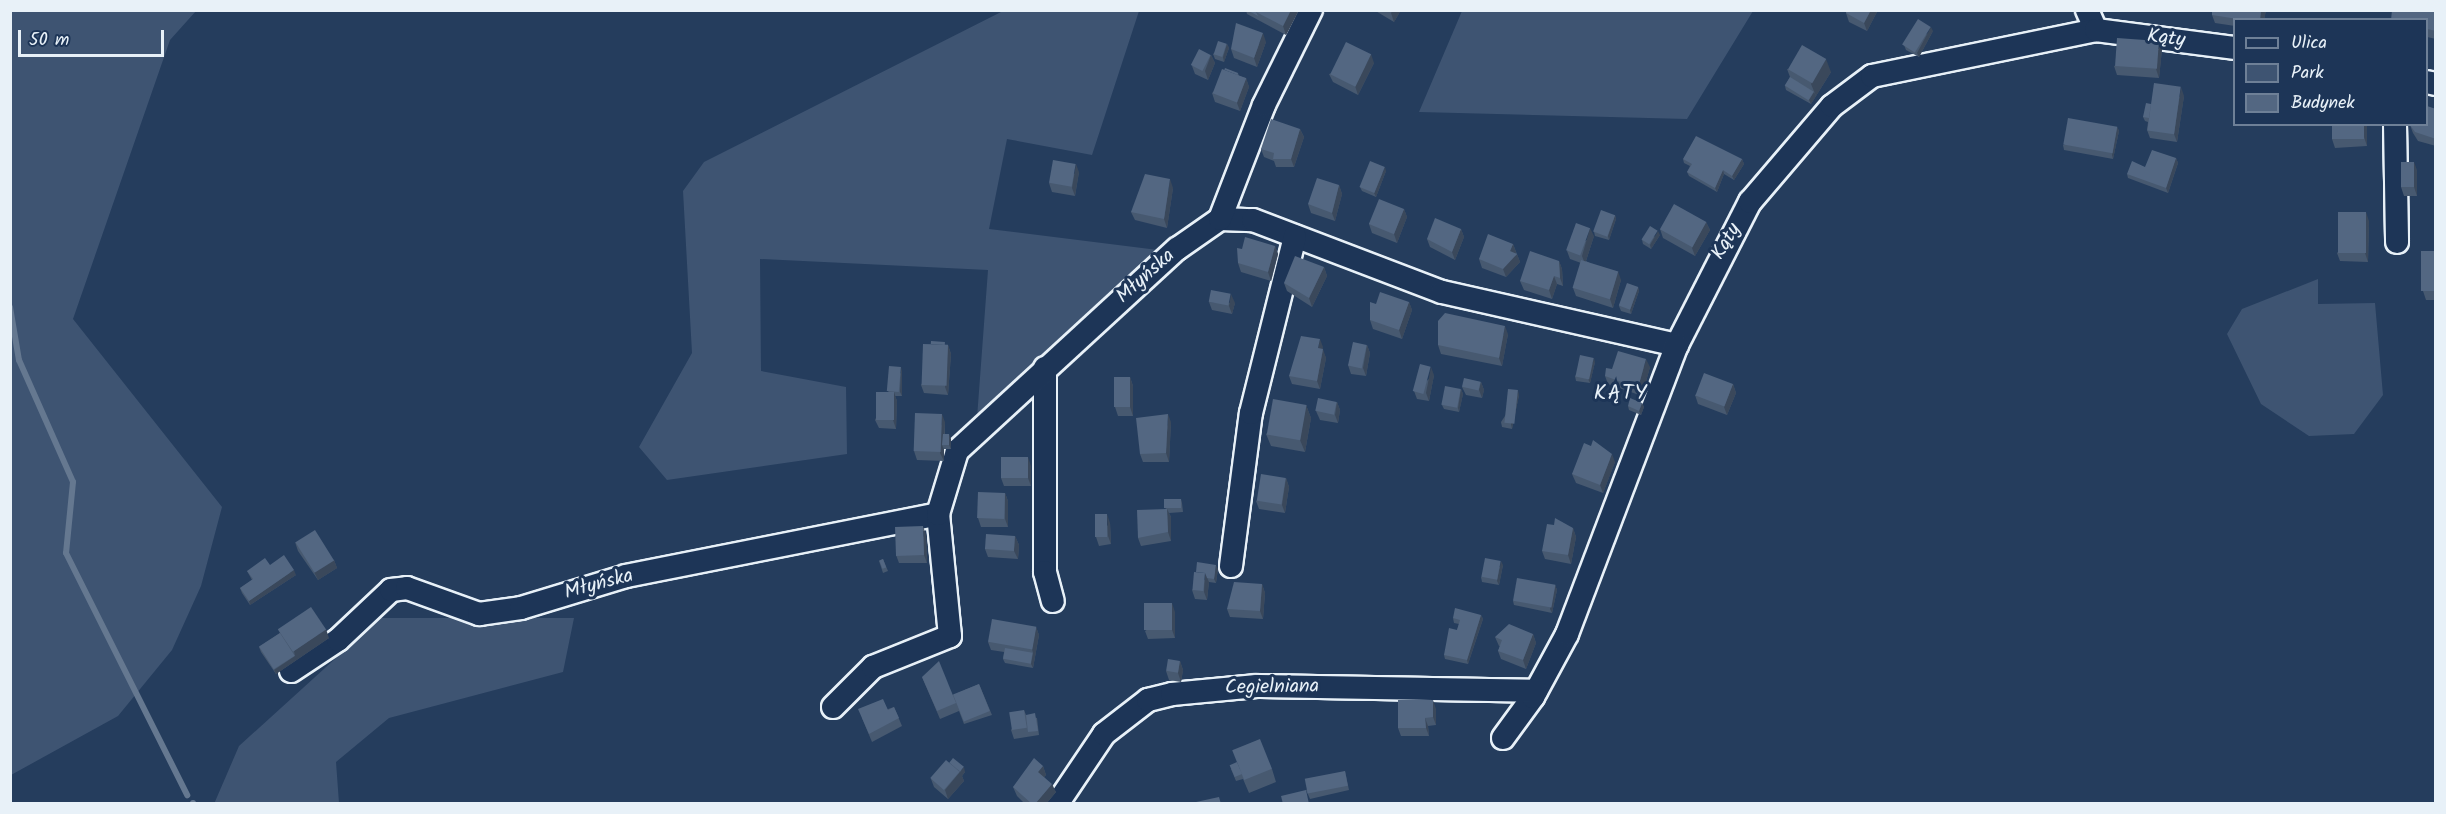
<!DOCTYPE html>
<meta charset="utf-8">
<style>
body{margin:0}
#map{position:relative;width:2446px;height:814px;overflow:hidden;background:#253d5d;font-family:Kalam,sans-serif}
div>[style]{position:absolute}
.green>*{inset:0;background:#3e5472}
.stream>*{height:6px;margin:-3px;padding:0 3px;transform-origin:3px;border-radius:3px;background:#657890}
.roads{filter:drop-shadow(2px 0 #e8f1f8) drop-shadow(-2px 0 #e8f1f8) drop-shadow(0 2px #e8f1f8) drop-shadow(0 -2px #e8f1f8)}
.minor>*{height:22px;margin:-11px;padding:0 11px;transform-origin:11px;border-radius:11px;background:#1d3557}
.wall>*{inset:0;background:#475970}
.shaded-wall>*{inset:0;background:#3a485b}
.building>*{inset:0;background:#536782;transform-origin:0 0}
span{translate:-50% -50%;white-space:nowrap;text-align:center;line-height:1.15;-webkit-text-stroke:6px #1d3557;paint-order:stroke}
.street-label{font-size:20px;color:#e8f1f8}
.neighbourhood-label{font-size:21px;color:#e8f1f8;letter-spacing:1.5px}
.frame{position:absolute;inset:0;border:12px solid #e8f1f8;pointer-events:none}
.legend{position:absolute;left:2233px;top:18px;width:195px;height:108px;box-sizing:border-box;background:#1d3557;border:2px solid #6e8097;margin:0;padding:8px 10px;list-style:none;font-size:18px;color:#e8f1f8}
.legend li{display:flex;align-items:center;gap:12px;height:30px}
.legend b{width:30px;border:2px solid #6e8097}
.scale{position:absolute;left:18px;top:30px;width:146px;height:27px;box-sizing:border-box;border:3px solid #e8f1f8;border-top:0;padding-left:8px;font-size:18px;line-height:21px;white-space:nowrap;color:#e8f1f8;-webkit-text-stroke:4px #1d3557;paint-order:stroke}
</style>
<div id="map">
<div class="green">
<div style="clip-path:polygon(11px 10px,196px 11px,170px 40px,73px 319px,222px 507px,201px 586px,172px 650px,118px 716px,11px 775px)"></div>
<div style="clip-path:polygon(1003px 11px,1139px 11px,1092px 155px,1007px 139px,989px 229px,1166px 251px,977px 418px,988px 270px,760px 259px,761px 371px,846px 387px,847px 454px,667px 480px,639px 447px,692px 353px,683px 191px,704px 162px)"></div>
<div style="clip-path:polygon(1462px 11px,1462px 10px,1753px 11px,1687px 119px,1419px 112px)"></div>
<div style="clip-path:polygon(2318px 279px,2318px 304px,2375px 303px,2383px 395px,2354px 434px,2309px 436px,2261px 404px,2227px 334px,2242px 309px)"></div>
<div style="clip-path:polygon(380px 618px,574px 618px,563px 672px,389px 718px,336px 762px,339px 803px,214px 804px,239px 746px)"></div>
</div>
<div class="stream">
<div style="left:10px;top:307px;width:54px;rotate:80.4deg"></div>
<div style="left:19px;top:360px;width:133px;rotate:66.1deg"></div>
<div style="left:73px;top:482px;width:71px;rotate:95.6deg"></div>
<div style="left:66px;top:553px;width:271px;rotate:63.4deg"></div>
<div style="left:193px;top:803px;width:1px;rotate:90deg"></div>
</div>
<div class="roads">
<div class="minor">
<div style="left:2087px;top:10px;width:22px;rotate:66deg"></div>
<div style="left:2426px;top:82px;width:10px;rotate:11deg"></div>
<div style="left:2395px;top:124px;width:118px;rotate:89deg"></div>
<div style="left:1220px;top:219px;width:33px;rotate:2deg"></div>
<div style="left:1253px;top:220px;width:202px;rotate:20.9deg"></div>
<div style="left:1442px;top:292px;width:241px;rotate:12.7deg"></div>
<div style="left:1677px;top:345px;width:161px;rotate:-63deg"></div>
<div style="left:1750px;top:202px;width:126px;rotate:-49.5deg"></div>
<div style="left:1832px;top:106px;width:50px;rotate:-36.9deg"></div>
<div style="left:1872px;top:76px;width:229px;rotate:-11.6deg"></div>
<div style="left:2096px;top:30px;width:139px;rotate:7.4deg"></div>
<div style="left:1045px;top:368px;width:204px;rotate:90deg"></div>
<div style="left:1045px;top:572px;width:30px;rotate:75deg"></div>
<div style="left:1231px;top:566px;width:154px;rotate:-82.6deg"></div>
<div style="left:1251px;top:413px;width:182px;rotate:-76deg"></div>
<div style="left:291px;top:671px;width:56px;rotate:-33.4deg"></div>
<div style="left:338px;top:640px;width:73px;rotate:-43.3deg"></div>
<div style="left:391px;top:590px;width:16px;rotate:-7deg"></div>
<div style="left:407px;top:588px;width:77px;rotate:19.9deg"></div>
<div style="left:479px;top:614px;width:42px;rotate:-8.1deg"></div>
<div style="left:521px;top:608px;width:110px;rotate:-16.9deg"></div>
<div style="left:626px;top:576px;width:318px;rotate:-11.2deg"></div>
<div style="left:833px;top:707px;width:57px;rotate:-45deg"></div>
<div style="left:873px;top:667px;width:83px;rotate:-21.9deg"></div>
<div style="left:950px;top:636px;width:123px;rotate:-95.6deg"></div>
<div style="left:938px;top:514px;width:66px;rotate:-73.2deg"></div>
<div style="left:957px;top:451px;width:299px;rotate:-42.6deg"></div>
<div style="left:1177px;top:249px;width:52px;rotate:-34.9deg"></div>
<div style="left:1220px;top:219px;width:122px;rotate:-68.9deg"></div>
<div style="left:1264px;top:105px;width:106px;rotate:-63.7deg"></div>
<div style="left:1503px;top:738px;width:51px;rotate:-53.8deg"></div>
<div style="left:1533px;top:697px;width:72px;rotate:-61.6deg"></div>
<div style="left:1567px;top:634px;width:309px;rotate:-69.2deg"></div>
<div style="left:1057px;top:804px;width:84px;rotate:-56.1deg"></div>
<div style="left:1104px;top:734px;width:56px;rotate:-37.7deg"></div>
<div style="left:1148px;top:700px;width:25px;rotate:-14deg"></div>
<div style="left:1172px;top:694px;width:85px;rotate:-5.4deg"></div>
<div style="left:1257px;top:686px;width:279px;rotate:1deg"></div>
</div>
</div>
<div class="wall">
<div style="clip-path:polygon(1246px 10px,1299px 10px,1286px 35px,1247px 14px)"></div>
<div style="clip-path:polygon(1374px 10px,1401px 10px,1394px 22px)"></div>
<div style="clip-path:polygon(1847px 10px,1878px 10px,1867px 31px,1849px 22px,1846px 13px)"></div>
<div style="clip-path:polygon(2212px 10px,2266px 10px,2264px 20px,2235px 20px,2235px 26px,2215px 23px,2212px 15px)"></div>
<div style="clip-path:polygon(2436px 10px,2436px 39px,2427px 37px,2427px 20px)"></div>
<div style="clip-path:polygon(1933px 31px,1919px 57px,1906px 50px,1904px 45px)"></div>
<div style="clip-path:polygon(1266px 42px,1257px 67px,1234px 58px,1231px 49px)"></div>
<div style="clip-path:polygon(1227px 44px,1229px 48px,1224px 62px,1215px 59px,1213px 54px)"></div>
<div style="clip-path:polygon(2162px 49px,2159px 78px,2117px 75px,2114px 66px)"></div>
<div style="clip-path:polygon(1211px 55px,1215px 63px,1208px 80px,1195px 74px,1192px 66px)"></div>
<div style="clip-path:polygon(1374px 63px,1358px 95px,1333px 82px,1329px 74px)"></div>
<div style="clip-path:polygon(1787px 69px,1831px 72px,1811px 104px,1786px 90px,1785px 86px,1790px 77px)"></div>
<div style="clip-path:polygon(1238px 73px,1239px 76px,1246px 78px,1249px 87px,1240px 111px,1215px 102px,1212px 93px)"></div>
<div style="clip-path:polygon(2184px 96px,2177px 142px,2150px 138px,2147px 130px,2148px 122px,2145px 121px,2143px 117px,2151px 104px)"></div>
<div style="clip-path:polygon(2436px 109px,2436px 146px,2418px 141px,2413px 133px,2410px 125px)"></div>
<div style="clip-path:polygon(2367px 124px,2367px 146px,2335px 148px,2332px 139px)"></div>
<div style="clip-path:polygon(2117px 127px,2119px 131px,2113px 159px,2064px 150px,2063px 145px)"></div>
<div style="clip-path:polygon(1300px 129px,1304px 137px,1294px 167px,1276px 167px,1274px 161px,1264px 157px,1261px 149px)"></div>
<div style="clip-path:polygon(2176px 158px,2178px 163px,2168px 193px,2128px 178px,2127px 174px,2145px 167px)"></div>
<div style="clip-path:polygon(1683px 159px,1742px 159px,1744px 164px,1734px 180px,1724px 174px,1717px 192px,1689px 176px,1687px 172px,1690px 166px,1684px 163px)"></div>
<div style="clip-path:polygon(2417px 170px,2417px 196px,2404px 196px,2401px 187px)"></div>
<div style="clip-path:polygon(1386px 171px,1376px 197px,1362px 191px,1360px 187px)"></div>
<div style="clip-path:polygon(1079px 172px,1075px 196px,1052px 192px,1049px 183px)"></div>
<div style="clip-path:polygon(1339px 185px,1342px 194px,1335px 221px,1311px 213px,1308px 204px)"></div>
<div style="clip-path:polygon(1173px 188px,1167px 228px,1135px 220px,1131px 212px)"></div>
<div style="clip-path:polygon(1404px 209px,1407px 217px,1397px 243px,1372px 233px,1369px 224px)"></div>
<div style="clip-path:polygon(1615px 215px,1616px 219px,1609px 240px,1595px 236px,1594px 232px)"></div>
<div style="clip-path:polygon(2369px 221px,2368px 262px,2340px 261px,2337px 253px)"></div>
<div style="clip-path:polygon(1706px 222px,1710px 230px,1695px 256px,1663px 238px,1660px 229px)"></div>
<div style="clip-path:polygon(1461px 229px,1464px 237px,1455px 260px,1430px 247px,1427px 239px)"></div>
<div style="clip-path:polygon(1660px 235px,1651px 249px,1643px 244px,1642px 240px)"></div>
<div style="clip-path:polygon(1594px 236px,1586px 261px,1621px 280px,1613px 308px,1576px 296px,1573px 288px,1581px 263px,1570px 259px,1567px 251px)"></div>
<div style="clip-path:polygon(1513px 244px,1520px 262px,1506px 277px,1482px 268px,1479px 259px)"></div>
<div style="clip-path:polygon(1275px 246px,1278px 254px,1271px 281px,1241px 272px,1238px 263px,1242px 249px)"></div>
<div style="clip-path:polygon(2436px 251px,2436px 300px,2426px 300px,2423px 291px)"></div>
<div style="clip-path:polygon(1559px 261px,1562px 269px,1563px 286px,1557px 284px,1552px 299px,1524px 290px,1520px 281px)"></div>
<div style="clip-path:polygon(1324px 267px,1327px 276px,1312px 307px,1287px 291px,1284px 283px)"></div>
<div style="clip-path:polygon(1638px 287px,1639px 291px,1631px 314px,1621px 311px,1619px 306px)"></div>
<div style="clip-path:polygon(1209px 302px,1235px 303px,1232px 314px,1212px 310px)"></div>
<div style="clip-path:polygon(1409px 302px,1412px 310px,1402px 339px,1373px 329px,1370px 320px,1376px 304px)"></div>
<div style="clip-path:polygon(1508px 334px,1502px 366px,1441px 354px,1438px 345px)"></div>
<div style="clip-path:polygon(947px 345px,948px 345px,951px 354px,948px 395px,924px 393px,921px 385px)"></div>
<div style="clip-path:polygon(1367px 345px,1370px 353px,1366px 376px,1351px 374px,1348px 365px)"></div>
<div style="clip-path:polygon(1323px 347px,1322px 349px,1326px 358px,1320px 389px,1292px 384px,1289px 376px)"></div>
<div style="clip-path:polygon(1595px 362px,1590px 383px,1576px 381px,1575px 376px)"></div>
<div style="clip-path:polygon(1650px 367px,1642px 396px,1608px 384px,1605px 376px,1612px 369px)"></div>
<div style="clip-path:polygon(902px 371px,902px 396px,895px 396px,897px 401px,896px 429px,879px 428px,875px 420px,888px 392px)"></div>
<div style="clip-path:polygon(1434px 375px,1429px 401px,1417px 399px,1414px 391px)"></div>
<div style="clip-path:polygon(1130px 377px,1133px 386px,1133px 416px,1118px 416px,1115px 407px)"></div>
<div style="clip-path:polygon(1481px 382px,1484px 390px,1482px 398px,1466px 395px,1462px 387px)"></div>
<div style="clip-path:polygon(1733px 384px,1736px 393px,1727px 415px,1698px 404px,1695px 395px)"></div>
<div style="clip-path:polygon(1461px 389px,1463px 394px,1459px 412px,1444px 409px,1442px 405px)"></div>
<div style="clip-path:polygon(1519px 395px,1512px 429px,1502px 427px,1501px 422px)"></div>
<div style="clip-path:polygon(1337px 402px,1340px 410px,1338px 423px,1320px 420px,1316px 411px)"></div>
<div style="clip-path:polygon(1642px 403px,1644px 407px,1641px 415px,1629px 410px,1628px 406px)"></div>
<div style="clip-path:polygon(1306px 405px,1311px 418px,1305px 452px,1271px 446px,1266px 434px)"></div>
<div style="clip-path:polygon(945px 422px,945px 434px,951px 439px,951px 449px,944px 449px,944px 461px,917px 460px,914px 451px)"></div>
<div style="clip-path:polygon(1171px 422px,1169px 462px,1143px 462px,1140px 454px)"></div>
<div style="clip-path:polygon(1591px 446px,1615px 462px,1603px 493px,1576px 483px,1572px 474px)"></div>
<div style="clip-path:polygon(1031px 466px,1031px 486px,1004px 486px,1001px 478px)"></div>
<div style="clip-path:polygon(1286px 478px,1289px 487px,1285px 513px,1259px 509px,1256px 501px)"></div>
<div style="clip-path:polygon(1005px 493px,1008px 501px,1008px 527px,981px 527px,978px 518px)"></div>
<div style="clip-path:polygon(1181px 499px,1182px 503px,1183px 512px,1169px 513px,1171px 517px,1171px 541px,1141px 546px,1138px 538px,1165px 509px)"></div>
<div style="clip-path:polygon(1110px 523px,1111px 544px,1099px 546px,1096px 537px)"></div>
<div style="clip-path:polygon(1573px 528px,1576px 537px,1571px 564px,1545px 559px,1542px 551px)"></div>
<div style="clip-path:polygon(926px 535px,927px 563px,899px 563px,896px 555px)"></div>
<div style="clip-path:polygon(1015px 536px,1019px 545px,1018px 559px,988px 557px,985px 549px)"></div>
<div style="clip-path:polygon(295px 542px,334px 560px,337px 568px,318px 580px,298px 551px)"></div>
<div style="clip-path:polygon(883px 559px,888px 571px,883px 573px,879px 561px)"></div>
<div style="clip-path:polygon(270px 565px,296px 575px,250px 605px,242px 593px,240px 588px,252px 580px,247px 571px)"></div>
<div style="clip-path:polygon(1503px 565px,1499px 585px,1482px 582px,1481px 577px)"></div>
<div style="clip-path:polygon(1218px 569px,1216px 583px,1209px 582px,1207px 600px,1195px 599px,1192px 590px)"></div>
<div style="clip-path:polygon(1262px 584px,1265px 593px,1263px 619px,1230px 617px,1227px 609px)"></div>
<div style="clip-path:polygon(1555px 585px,1557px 590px,1552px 613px,1514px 605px,1513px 601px)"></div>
<div style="clip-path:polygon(1175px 612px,1175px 638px,1148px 639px,1145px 631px)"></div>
<div style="clip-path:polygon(1481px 615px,1483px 619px,1468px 664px,1445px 659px,1444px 655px,1457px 630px,1459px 624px,1454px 623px,1453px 618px)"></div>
<div style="clip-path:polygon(1036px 627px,1039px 635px,1033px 668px,1005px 663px,1003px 659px,1004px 652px,991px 650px,988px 642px)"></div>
<div style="clip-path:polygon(278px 629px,329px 638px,276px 674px,261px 652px,259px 647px,280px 633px)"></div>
<div style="clip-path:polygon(1533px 634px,1536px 643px,1526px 669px,1501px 659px,1498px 651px,1500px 646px,1499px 646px,1495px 637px)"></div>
<div style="clip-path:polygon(1180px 661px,1183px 670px,1181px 682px,1169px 680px,1166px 671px)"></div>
<div style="clip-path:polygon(922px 677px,953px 695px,979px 684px,992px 715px,964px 724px,959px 711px,940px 719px)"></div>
<div style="clip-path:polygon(894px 707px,902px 726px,872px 742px,862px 718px)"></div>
<div style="clip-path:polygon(1436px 709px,1436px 725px,1428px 726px,1429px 736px,1401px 736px,1398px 728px)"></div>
<div style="clip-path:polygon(1024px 710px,1026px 715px,1037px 718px,1039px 735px,1014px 739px,1011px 730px)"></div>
<div style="clip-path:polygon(949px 763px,965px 772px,962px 776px,964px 781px,948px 799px,934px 787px,931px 779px)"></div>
<div style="clip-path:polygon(1043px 766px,1046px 775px,1044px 777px,1056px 792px,1046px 804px,1025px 804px,1017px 796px,1013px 787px)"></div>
<div style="clip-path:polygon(1231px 769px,1272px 769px,1276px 782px,1249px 793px,1243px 779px,1236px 781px)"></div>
<div style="clip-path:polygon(1345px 771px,1349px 790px,1310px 799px,1306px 790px)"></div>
</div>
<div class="shaded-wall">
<div style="clip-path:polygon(1291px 10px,1299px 10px,1286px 35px,1283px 26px)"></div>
<div style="clip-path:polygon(1393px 10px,1401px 10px,1394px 22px,1391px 13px)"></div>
<div style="clip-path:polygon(1871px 10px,1878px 10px,1867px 31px,1864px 23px)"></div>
<div style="clip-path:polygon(2261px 10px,2266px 10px,2264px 20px,2260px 20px)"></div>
<div style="clip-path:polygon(1931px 27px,1933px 31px,1919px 57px,1917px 53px)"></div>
<div style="clip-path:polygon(1263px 33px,1266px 42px,1257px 67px,1254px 58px)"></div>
<div style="clip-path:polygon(2159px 41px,2162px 49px,2159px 78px,2156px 69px)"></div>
<div style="clip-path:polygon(1227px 44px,1229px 48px,1224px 62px,1223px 57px)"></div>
<div style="clip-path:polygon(1371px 54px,1374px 63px,1358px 95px,1355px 86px)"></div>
<div style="clip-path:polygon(1211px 55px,1215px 63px,1208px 80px,1205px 71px)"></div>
<div style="clip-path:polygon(1826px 59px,1831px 72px,1816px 96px,1811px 84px)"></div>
<div style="clip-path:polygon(1246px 78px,1249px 87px,1240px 111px,1237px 103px)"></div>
<div style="clip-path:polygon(2181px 87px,2184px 96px,2177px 142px,2174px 134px)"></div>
<div style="clip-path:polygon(1814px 92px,1816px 96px,1811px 104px,1809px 100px)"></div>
<div style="clip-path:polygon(2364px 124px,2367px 124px,2367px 146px,2364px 137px)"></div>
<div style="clip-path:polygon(2117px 127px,2119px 131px,2113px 159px,2112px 155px)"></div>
<div style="clip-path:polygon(1300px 129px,1304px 137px,1294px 167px,1291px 159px)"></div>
<div style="clip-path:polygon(2176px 158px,2178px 163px,2168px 193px,2166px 188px)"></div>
<div style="clip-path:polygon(1742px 159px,1744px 164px,1734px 180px,1732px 176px)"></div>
<div style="clip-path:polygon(2414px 162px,2417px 170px,2417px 196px,2414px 187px)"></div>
<div style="clip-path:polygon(1076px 164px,1079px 172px,1075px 196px,1072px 188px)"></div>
<div style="clip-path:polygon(1385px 167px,1386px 171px,1376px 197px,1374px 193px)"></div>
<div style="clip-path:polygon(1723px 170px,1724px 174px,1717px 192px,1715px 188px)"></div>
<div style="clip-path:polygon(1170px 179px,1173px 188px,1167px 228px,1164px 219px)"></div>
<div style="clip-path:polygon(1339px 185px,1342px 194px,1335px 221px,1332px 213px)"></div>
<div style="clip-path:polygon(1404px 209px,1407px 217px,1397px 243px,1394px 234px)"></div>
<div style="clip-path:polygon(2366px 212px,2369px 221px,2368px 262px,2365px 253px)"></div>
<div style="clip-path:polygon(1615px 215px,1616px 219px,1609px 240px,1608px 236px)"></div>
<div style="clip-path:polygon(1706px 222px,1710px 230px,1695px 256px,1692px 248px)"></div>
<div style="clip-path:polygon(1590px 228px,1594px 236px,1585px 264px,1582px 256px)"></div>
<div style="clip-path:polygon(1461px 229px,1464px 237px,1455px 260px,1452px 252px)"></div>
<div style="clip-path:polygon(1658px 231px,1660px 235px,1651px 249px,1650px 245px)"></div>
<div style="clip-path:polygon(1513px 244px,1516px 252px,1515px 256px,1517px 254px,1520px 262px,1506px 277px,1503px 269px)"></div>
<div style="clip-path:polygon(1275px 246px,1278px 254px,1271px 281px,1268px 272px)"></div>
<div style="clip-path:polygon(1559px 261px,1562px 269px,1563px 286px,1560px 278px)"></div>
<div style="clip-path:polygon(1324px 267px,1327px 276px,1312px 307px,1309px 298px)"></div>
<div style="clip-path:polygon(1618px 271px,1621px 280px,1613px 308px,1610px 299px)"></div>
<div style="clip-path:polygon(1554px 276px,1557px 284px,1552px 299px,1549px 290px)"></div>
<div style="clip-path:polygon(1638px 287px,1639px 291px,1631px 314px,1630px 310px)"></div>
<div style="clip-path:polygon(1231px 294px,1235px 303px,1232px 314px,1229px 306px)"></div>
<div style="clip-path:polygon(1409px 302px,1412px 310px,1402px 339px,1399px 330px)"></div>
<div style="clip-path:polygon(1505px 326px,1508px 334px,1502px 366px,1499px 358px)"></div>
<div style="clip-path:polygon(1320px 339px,1323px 347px,1321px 356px,1318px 348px)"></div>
<div style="clip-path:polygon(948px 345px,951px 354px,948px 395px,945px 387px)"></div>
<div style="clip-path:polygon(1367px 345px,1370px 353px,1366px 376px,1363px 368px)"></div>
<div style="clip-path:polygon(1323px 349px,1326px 358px,1320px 389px,1317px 381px)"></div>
<div style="clip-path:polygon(1594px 358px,1595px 362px,1590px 383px,1588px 379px)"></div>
<div style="clip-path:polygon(1646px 359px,1650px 367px,1642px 396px,1638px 388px)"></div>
<div style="clip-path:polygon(901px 367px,902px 371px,902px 396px,900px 392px)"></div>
<div style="clip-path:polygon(1431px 367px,1434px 375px,1429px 401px,1426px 393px)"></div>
<div style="clip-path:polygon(1130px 377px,1133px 386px,1133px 416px,1130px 407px)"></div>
<div style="clip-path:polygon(1481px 382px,1484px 390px,1482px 398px,1479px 390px)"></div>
<div style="clip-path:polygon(1733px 384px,1736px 393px,1727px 415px,1724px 407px)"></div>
<div style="clip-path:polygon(1461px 389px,1463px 394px,1459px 412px,1458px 408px)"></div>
<div style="clip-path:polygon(1518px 390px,1519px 395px,1512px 429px,1511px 424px)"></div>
<div style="clip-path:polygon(894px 392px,897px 401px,896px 429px,893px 420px)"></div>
<div style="clip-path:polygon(1337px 402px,1340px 410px,1338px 423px,1335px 415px)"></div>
<div style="clip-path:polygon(1642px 403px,1644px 407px,1641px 415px,1639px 411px)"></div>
<div style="clip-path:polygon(1306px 405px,1311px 418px,1305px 452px,1300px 440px)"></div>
<div style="clip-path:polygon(942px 414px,945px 422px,944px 445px,942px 445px,944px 449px,944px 461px,940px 453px)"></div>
<div style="clip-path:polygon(1168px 414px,1171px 422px,1169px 462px,1166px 453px)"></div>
<div style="clip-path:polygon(949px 434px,951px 439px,951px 449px,949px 445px)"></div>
<div style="clip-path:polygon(1612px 454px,1615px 462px,1603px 493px,1600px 485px)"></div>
<div style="clip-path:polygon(1028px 457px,1031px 466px,1031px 486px,1028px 478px)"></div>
<div style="clip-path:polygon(1286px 478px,1289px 487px,1285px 513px,1282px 505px)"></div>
<div style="clip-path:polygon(1005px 493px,1008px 501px,1008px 527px,1005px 519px)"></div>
<div style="clip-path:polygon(1167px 509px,1171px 517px,1171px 541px,1168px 532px)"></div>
<div style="clip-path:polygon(1107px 514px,1110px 523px,1111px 544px,1108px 536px)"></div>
<div style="clip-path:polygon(923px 526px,926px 535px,927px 563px,924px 555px)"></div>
<div style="clip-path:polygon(1573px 528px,1576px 537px,1571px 564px,1568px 555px)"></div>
<div style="clip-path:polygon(1015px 536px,1019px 545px,1018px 559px,1014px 551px)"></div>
<div style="clip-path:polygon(334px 560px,337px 568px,318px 580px,314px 572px)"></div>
<div style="clip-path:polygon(1501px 561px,1503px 565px,1499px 585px,1497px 581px)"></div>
<div style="clip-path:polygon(1216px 565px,1218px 569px,1216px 583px,1214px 579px)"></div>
<div style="clip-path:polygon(294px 570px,296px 575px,250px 605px,249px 601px)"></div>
<div style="clip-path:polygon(1205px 573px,1209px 582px,1207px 600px,1204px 592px)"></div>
<div style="clip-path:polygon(1262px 584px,1265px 593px,1263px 619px,1260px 611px)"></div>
<div style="clip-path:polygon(1555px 585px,1557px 590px,1552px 613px,1550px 609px)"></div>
<div style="clip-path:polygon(1172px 603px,1175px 612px,1175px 638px,1172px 630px)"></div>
<div style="clip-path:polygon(1481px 615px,1483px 619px,1468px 664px,1467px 660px)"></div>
<div style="clip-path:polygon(1036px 627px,1039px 635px,1033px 668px,1031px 664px,1033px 653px,1032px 649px)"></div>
<div style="clip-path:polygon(326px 629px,329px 638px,276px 674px,274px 670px,295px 656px,294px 651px)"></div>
<div style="clip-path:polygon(1533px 634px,1536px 643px,1526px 669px,1523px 660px)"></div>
<div style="clip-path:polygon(1180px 661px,1183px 670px,1181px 682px,1178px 673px)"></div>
<div style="clip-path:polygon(1433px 700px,1436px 709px,1436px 725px,1433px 717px)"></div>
<div style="clip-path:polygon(1425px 718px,1428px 726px,1429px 736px,1426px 728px)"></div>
<div style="clip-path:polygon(1043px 766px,1046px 775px,1041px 781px,1038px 772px)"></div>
<div style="clip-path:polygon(964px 767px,965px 772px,962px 776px,964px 781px,948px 799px,945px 790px)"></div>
<div style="clip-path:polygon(1052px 784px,1056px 792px,1046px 804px,1035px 804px)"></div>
</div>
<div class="building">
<div style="clip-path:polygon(1247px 10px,1257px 10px,1256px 12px,1258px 16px)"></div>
<div style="clip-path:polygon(1257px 10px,1291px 10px,1283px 26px,1256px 12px)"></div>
<div style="clip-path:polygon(1847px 10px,1871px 10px,1864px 23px,1846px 13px)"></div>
<div style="clip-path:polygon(2212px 10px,2261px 10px,2260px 20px,2244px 20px,2212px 15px)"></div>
<div style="clip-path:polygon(2392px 10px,2436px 10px,2436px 31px,2427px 29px,2427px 20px,2391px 20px)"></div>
<div style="left:1918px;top:19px;width:15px;height:30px;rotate:32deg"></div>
<div style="clip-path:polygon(1236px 23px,1263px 33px,1254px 58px,1231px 49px)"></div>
<div style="left:2117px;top:38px;width:42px;height:28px;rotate:4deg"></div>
<div style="left:1218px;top:41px;width:9px;height:14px;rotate:18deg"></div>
<div style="left:1346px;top:42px;width:28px;height:36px;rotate:26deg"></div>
<div style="left:1802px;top:45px;width:28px;height:28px;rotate:30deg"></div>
<div style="left:1199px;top:49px;width:13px;height:18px;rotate:27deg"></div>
<div style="left:1225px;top:68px;width:14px;height:2px;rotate:21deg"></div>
<div style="left:1222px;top:69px;width:26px;height:26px;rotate:21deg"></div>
<div style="left:1790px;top:77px;width:28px;height:10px;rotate:32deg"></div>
<div style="left:2154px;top:83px;width:27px;height:48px;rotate:8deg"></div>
<div style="clip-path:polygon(2146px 103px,2151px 104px,2149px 118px,2143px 117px)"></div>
<div style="clip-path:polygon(2427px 106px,2436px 109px,2436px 139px,2415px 132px,2410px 125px,2427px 124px)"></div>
<div style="left:2068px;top:118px;width:50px;height:27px;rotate:10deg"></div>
<div style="clip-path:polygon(1271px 119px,1300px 129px,1291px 159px,1273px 159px,1274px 153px,1261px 149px)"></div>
<div style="left:2332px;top:124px;width:32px;height:15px"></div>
<div style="clip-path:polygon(1696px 136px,1742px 159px,1732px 176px,1723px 170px,1715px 188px,1687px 172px,1692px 164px,1683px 159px)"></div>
<div style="clip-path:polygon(2152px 150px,2176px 158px,2166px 188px,2127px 174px,2132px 161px,2145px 167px)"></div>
<div style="left:1053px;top:160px;width:23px;height:23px;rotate:10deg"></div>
<div style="left:1370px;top:161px;width:16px;height:28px;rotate:22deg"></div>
<div style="left:2401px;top:162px;width:13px;height:25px"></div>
<div style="clip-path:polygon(1145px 174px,1170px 179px,1164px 219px,1131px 212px)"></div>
<div style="clip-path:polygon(1317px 178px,1339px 185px,1332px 213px,1308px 204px)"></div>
<div style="left:1379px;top:199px;width:27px;height:27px;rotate:22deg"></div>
<div style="left:1674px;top:204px;width:37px;height:29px;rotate:29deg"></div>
<div style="left:1601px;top:210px;width:15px;height:23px;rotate:20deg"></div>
<div style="left:2338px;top:212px;width:28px;height:41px"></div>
<div style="clip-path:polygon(1435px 218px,1461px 229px,1452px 252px,1427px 239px)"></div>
<div style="left:1576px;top:223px;width:15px;height:29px;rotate:20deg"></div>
<div style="left:1650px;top:226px;width:9px;height:16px;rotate:32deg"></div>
<div style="clip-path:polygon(1488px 234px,1513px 244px,1510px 251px,1517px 254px,1503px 269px,1479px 259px)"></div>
<div style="clip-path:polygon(1245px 237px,1275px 246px,1268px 272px,1238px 263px,1237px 248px,1242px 249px)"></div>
<div style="clip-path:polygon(1530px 251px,1559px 261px,1560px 278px,1554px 276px,1549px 290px,1520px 281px)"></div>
<div style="left:2421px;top:251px;width:15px;height:40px"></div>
<div style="clip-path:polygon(1295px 256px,1324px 267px,1309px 298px,1284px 283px)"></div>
<div style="left:1581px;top:260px;width:39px;height:29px;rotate:17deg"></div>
<div style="left:1627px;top:283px;width:12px;height:24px;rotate:20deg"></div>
<div style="left:1211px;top:290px;width:20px;height:12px;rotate:11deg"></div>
<div style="clip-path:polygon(1380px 292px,1409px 302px,1399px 330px,1370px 320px,1370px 302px,1376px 304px)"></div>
<div style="clip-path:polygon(1445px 313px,1505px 326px,1499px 358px,1438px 345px,1438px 321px)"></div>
<div style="clip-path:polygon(1301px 336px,1320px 339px,1318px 348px,1323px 349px,1317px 381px,1289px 376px)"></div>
<div style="left:931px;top:341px;width:14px;height:3px;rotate:4deg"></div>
<div style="left:1353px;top:342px;width:14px;height:24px;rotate:12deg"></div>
<div style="left:923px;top:344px;width:25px;height:41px;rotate:2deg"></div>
<div style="clip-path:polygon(1618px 351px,1646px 359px,1638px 388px,1605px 376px,1606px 368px,1612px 369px)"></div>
<div style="left:1580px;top:355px;width:14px;height:22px;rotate:12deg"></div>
<div style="left:1420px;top:364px;width:11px;height:28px;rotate:15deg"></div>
<div style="left:889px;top:366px;width:12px;height:25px;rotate:5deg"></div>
<div style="left:1704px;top:373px;width:31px;height:24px;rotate:21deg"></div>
<div style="left:1130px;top:377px;width:30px;height:16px;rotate:90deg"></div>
<div style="left:1464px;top:378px;width:17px;height:9px;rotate:13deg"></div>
<div style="left:1445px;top:386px;width:16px;height:19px;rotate:11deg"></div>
<div style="left:1508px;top:389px;width:10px;height:34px;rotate:6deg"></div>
<div style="left:876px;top:392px;width:18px;height:28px"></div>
<div style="left:1318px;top:398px;width:19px;height:13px;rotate:12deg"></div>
<div style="clip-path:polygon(1630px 398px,1642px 403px,1639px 411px,1628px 406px)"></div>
<div style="left:1273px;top:399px;width:34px;height:36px;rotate:10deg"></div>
<div style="left:915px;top:413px;width:27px;height:38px;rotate:2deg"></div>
<div style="clip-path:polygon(1168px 414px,1166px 453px,1140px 454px,1136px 418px)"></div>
<div style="clip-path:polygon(943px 434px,949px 434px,949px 445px,942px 445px)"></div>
<div style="clip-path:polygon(1593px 440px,1612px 454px,1600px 485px,1572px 474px,1584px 443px,1591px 446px)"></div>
<div style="left:1001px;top:457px;width:27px;height:21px"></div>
<div style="left:1261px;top:474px;width:25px;height:27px;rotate:9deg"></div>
<div style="left:978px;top:492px;width:27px;height:26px;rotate:2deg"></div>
<div style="left:1164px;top:499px;width:17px;height:9px"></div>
<div style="clip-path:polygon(1167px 509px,1168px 532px,1138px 538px,1137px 510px)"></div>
<div style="left:1095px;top:514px;width:12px;height:23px"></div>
<div style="clip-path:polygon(1555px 518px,1573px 528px,1568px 555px,1542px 551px,1547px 524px,1554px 525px)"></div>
<div style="left:923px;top:526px;width:29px;height:28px;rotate:88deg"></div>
<div style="left:315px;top:530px;width:36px;height:23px;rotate:58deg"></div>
<div style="left:986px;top:534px;width:29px;height:15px;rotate:4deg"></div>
<div style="clip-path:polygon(284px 555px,294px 570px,249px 601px,240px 588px,253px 579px,247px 571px,265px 558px,270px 565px)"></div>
<div style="left:1485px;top:558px;width:16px;height:19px;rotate:11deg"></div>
<div style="left:883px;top:559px;width:9px;height:4px;rotate:69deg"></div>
<div style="clip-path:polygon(1197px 562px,1216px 565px,1214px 579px,1207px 578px,1205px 573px,1196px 572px)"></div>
<div style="left:1194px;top:572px;width:11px;height:18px;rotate:5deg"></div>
<div style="left:1517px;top:578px;width:39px;height:23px;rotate:10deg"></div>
<div style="clip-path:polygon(1234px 582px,1262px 584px,1260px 611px,1227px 609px)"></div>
<div style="left:1172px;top:603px;width:27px;height:28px;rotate:90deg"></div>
<div style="left:311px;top:607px;width:27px;height:40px;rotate:56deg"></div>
<div style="clip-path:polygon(1455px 608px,1481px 615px,1467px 660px,1444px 655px,1449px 628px,1457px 630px,1460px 620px,1453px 618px)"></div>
<div style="left:992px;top:619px;width:45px;height:23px;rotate:10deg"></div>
<div style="clip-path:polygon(1509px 624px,1533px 634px,1523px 660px,1498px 651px,1502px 640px,1495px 637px)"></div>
<div style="left:280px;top:633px;width:27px;height:25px;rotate:57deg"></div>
<div style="left:1005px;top:648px;width:28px;height:11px;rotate:10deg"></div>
<div style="left:1168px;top:659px;width:12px;height:12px;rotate:9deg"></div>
<div style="clip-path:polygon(939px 661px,956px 703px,937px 711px,922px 677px)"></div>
<div style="left:979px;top:684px;width:29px;height:28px;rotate:68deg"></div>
<div style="clip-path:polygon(883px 699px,888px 710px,894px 707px,899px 718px,869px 734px,858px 709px)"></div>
<div style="clip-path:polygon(1398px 700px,1433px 700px,1433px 717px,1425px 718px,1426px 728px,1398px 728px)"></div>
<div style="left:1024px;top:710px;width:18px;height:15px;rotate:81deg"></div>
<div style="clip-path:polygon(1035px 713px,1038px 731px,1028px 732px,1026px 715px)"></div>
<div style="left:1260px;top:739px;width:32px;height:30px;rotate:68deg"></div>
<div style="left:953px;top:758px;width:14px;height:6px;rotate:39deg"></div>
<div style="clip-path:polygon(1034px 758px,1043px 766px,1038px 772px,1052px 784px,1035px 804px,1032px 804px,1013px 787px)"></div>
<div style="left:946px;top:760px;width:18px;height:24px;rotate:41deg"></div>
<div style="left:1237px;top:762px;width:13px;height:8px;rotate:67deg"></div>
<div style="left:1345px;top:771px;width:15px;height:41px;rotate:79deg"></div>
<div style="clip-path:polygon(1306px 790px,1309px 804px,1283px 804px,1281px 796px)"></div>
<div style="clip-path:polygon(1219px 797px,1221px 804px,1196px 804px,1196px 802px)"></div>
</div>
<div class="street-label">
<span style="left:2166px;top:39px;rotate:7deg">Kąty</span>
<span style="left:1727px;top:242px;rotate:-60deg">Kąty</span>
<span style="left:1146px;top:277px;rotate:-42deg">Młyńska</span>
<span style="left:599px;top:585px;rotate:-15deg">Młyńska</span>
<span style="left:1272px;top:688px;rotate:-1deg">Cegielniana</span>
</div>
<div class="neighbourhood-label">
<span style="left:1621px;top:394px">KĄTY</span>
</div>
<div class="frame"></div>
<ul class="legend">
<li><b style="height:8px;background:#1d3557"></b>Ulica</li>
<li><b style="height:16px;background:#3e5472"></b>Park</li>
<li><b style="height:16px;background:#536782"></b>Budynek</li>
</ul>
<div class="scale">50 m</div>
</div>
